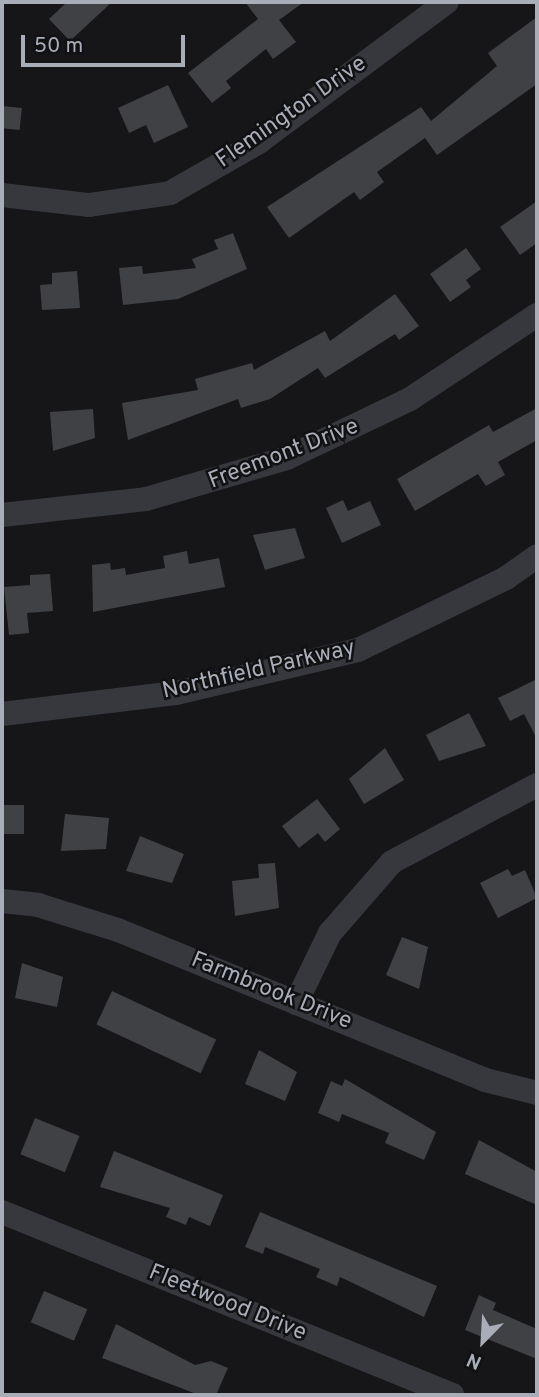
<!DOCTYPE html>
<style>
body{margin:0}
#map{position:relative;width:539px;height:1397px;overflow:hidden;background:#161618;font-family:Overpass,sans-serif}
div>[style]{position:absolute}
.building>*{inset:0;background:#404145;transform-origin:0 0}
.street>*{height:24px;margin:-12px;padding:0 12px;transform-origin:12px;border-radius:12px;background:#37383d}
span{translate:-50% -50%;white-space:nowrap;text-align:center;line-height:1.15;-webkit-text-stroke:5px #111113;paint-order:stroke}
.street-label{font-size:23px;color:#a8adb8}
.frame{position:absolute;inset:0;border:4px solid #a8adb8;pointer-events:none}
.north{position:absolute;left:448px;top:1306px;width:70px;height:70px;-webkit-text-stroke:5px #111113;paint-order:stroke;rotate:204deg;font-size:19px;font-weight:700;line-height:28px;text-align:center;color:#a8adb8}
.north::after{content:'';display:block;margin:auto;width:24px;height:32px;background:#a8adb8;clip-path:polygon(50% 0,100% 100%,50% 72%,0 100%)}
.scale{position:absolute;left:21px;top:35px;width:164px;height:32px;box-sizing:border-box;border:4px solid #a8adb8;border-top:0;padding-left:9px;font-size:21px;line-height:24px;white-space:nowrap;color:#a8adb8;-webkit-text-stroke:5px #111113;paint-order:stroke}
</style>
<div id="map">
<div class="building">
<div style="clip-path:polygon(67px 2px,112px 2px,70px 41px,49px 19px)"></div>
<div style="clip-path:polygon(245px 2px,304px 2px,279px 20px,296px 42px,273px 59px,266px 49px,226px 81px,231px 88px,212px 103px,188px 73px,258px 19px)"></div>
<div style="clip-path:polygon(537px 17px,537px 84px,437px 155px,425px 138px,377px 172px,384px 182px,360px 200px,354px 192px,289px 238px,267px 207px,421px 107px,431px 121px,497px 66px,488px 53px)"></div>
<div style="clip-path:polygon(168px 85px,188px 127px,154px 143px,146px 125px,129px 133px,118px 108px)"></div>
<div style="left:2px;top:106px;width:20px;height:22px;rotate:6deg"></div>
<div style="clip-path:polygon(537px 201px,537px 243px,520px 255px,500px 227px)"></div>
<div style="clip-path:polygon(233px 233px,247px 269px,178px 299px,123px 305px,119px 268px,142px 266px,143px 274px,196px 268px,192px 259px,218px 249px,214px 240px)"></div>
<div style="clip-path:polygon(466px 248px,481px 269px,466px 280px,471px 287px,450px 302px,430px 274px)"></div>
<div style="clip-path:polygon(77px 271px,80px 308px,42px 310px,40px 285px,52px 284px,52px 273px)"></div>
<div style="clip-path:polygon(395px 294px,419px 326px,399px 340px,395px 334px,325px 378px,318px 368px,270px 399px,241px 408px,238px 399px,128px 440px,122px 403px,198px 390px,195px 379px,252px 363px,254px 370px,325px 331px,330px 341px)"></div>
<div style="clip-path:polygon(537px 408px,537px 440px,498px 462px,505px 475px,486px 486px,478px 474px,415px 511px,397px 479px,489px 425px,493px 432px)"></div>
<div style="clip-path:polygon(93px 409px,95px 438px,53px 451px,50px 412px)"></div>
<div style="clip-path:polygon(343px 500px,348px 511px,370px 501px,381px 525px,342px 543px,326px 508px)"></div>
<div style="clip-path:polygon(295px 528px,305px 558px,265px 570px,253px 535px)"></div>
<div style="clip-path:polygon(187px 551px,189px 564px,219px 558px,225px 587px,93px 612px,92px 565px,110px 563px,111px 570px,125px 568px,126px 575px,165px 568px,163px 556px)"></div>
<div style="clip-path:polygon(50px 574px,53px 611px,27px 613px,29px 633px,9px 635px,4px 587px,30px 585px,30px 575px)"></div>
<div style="clip-path:polygon(537px 679px,537px 739px,524px 714px,510px 721px,498px 698px)"></div>
<div style="clip-path:polygon(469px 713px,486px 746px,439px 761px,426px 735px)"></div>
<div style="clip-path:polygon(385px 748px,404px 780px,364px 804px,349px 779px)"></div>
<div style="clip-path:polygon(317px 799px,340px 829px,325px 842px,318px 833px,299px 848px,282px 826px)"></div>
<div style="left:2px;top:805px;width:22px;height:29px"></div>
<div style="clip-path:polygon(65px 814px,109px 818px,106px 849px,61px 851px)"></div>
<div style="clip-path:polygon(140px 836px,184px 854px,172px 883px,126px 871px)"></div>
<div style="clip-path:polygon(275px 863px,279px 908px,235px 916px,232px 881px,259px 878px,258px 864px)"></div>
<div style="clip-path:polygon(508px 869px,512px 876px,525px 870px,537px 898px,498px 918px,480px 883px)"></div>
<div style="clip-path:polygon(402px 937px,428px 947px,419px 989px,386px 975px)"></div>
<div style="clip-path:polygon(22px 963px,63px 977px,57px 1007px,15px 998px)"></div>
<div style="left:112px;top:991px;width:115px;height:37px;rotate:25deg"></div>
<div style="clip-path:polygon(259px 1050px,297px 1072px,285px 1101px,245px 1084px)"></div>
<div style="clip-path:polygon(345px 1079px,436px 1132px,424px 1160px,385px 1143px,389px 1133px,342px 1114px,339px 1122px,318px 1113px,331px 1081px,342px 1086px)"></div>
<div style="left:35px;top:1118px;width:48px;height:39px;rotate:22deg"></div>
<div style="clip-path:polygon(479px 1140px,537px 1172px,537px 1205px,465px 1174px)"></div>
<div style="clip-path:polygon(114px 1151px,223px 1195px,210px 1226px,189px 1217px,186px 1225px,166px 1217px,170px 1208px,100px 1187px)"></div>
<div style="clip-path:polygon(260px 1212px,437px 1286px,424px 1317px,340px 1277px,337px 1286px,316px 1277px,320px 1269px,265px 1247px,263px 1254px,245px 1247px)"></div>
<div style="left:44px;top:1291px;width:47px;height:34px;rotate:23deg"></div>
<div style="clip-path:polygon(479px 1295px,496px 1303px,493px 1310px,537px 1329px,537px 1359px,465px 1330px)"></div>
<div style="clip-path:polygon(116px 1324px,195px 1365px,211px 1361px,228px 1368px,216px 1395px,199px 1395px,102px 1358px)"></div>
</div>
<div class="street">
<div style="left:2px;top:195px;width:88px;rotate:6.6deg"></div>
<div style="left:89px;top:205px;width:82px;rotate:-8.4deg"></div>
<div style="left:170px;top:193px;width:103px;rotate:-29.8deg"></div>
<div style="left:259px;top:142px;width:234px;rotate:-36.7deg"></div>
<div style="left:2px;top:515px;width:145px;rotate:-6.3deg"></div>
<div style="left:146px;top:499px;width:147px;rotate:-16.2deg"></div>
<div style="left:287px;top:458px;width:136px;rotate:-25.6deg"></div>
<div style="left:410px;top:399px;width:152px;rotate:-33.5deg"></div>
<div style="left:2px;top:714px;width:175px;rotate:-6.9deg"></div>
<div style="left:176px;top:693px;width:187px;rotate:-13.3deg"></div>
<div style="left:358px;top:650px;width:165px;rotate:-25.9deg"></div>
<div style="left:506px;top:578px;width:38px;rotate:-35deg"></div>
<div style="left:2px;top:901px;width:36px;rotate:6deg"></div>
<div style="left:38px;top:905px;width:84px;rotate:17.4deg"></div>
<div style="left:118px;top:930px;width:396px;rotate:22.2deg"></div>
<div style="left:485px;top:1080px;width:54px;rotate:14deg"></div>
<div style="left:296px;top:1003px;width:78px;rotate:-64.1deg"></div>
<div style="left:330px;top:933px;width:94px;rotate:-48.9deg"></div>
<div style="left:392px;top:862px;width:164px;rotate:-28deg"></div>
<div style="left:2px;top:1212px;width:486px;rotate:22.1deg"></div>
</div>
<div class="street-label">
<span style="left:292px;top:113px;rotate:-35deg">Flemington Drive</span>
<span style="left:284px;top:455px;rotate:-21deg">Freemont Drive</span>
<span style="left:259px;top:671px;rotate:-13deg">Northfield Parkway</span>
<span style="left:271px;top:992px;rotate:22deg">Farmbrook Drive</span>
<span style="left:227px;top:1304px;rotate:22deg">Fleetwood Drive</span>
</div>
<div class="frame"></div>
<div class="north">N</div>
<div class="scale">50 m</div>
</div>
